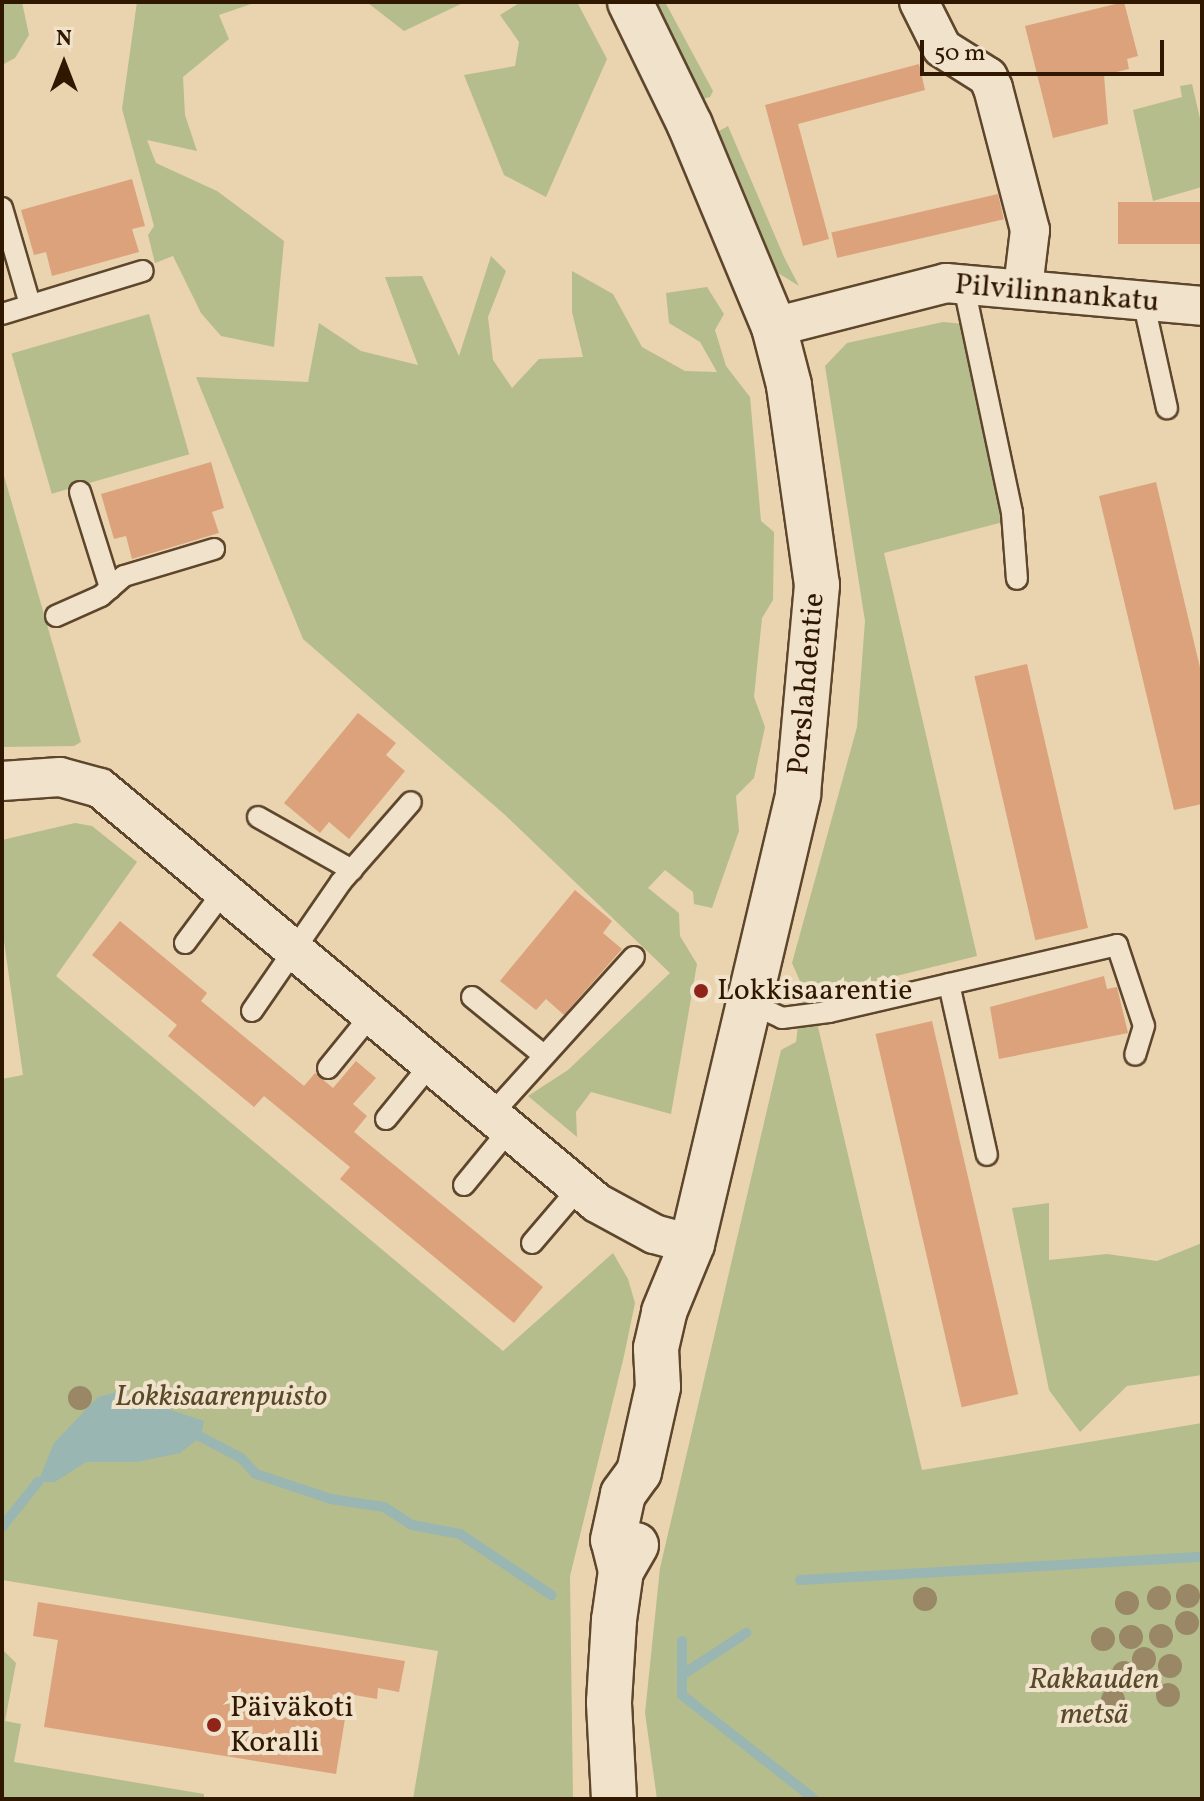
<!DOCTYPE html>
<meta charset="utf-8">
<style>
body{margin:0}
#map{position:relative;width:1204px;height:1801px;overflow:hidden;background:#ead3af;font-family:Vollkorn,serif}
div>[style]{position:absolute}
.green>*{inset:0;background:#b5bd8c;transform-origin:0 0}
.water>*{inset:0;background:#9ab6b3}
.stream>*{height:10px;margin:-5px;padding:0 5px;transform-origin:5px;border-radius:5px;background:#9ab6b3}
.building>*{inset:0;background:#dba27b;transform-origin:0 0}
.roads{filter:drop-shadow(2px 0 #5e462c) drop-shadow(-2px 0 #5e462c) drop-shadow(0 2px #5e462c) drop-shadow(0 -2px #5e462c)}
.lane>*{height:20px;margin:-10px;padding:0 10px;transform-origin:10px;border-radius:10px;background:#f1e2cb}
.street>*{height:38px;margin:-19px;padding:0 19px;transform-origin:19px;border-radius:19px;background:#f1e2cb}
.secondary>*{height:44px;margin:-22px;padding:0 22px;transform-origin:22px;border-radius:22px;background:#f1e2cb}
.trees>*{width:24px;height:24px;margin:-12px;border-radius:50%;background:#998766}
.dots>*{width:22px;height:22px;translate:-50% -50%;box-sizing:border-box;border:4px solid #f1e2cb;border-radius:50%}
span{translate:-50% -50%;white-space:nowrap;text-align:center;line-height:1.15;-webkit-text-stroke:8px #f1e2cb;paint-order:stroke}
.street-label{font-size:30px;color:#2f1700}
.poi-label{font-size:30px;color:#2f1700}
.left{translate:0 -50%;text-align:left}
.park-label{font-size:30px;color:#57492a;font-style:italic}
.frame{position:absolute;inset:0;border:4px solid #2f1700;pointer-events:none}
.north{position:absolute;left:24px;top:24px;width:80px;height:80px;-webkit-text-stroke:6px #f1e2cb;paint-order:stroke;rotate:0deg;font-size:22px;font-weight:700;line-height:32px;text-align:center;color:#2f1700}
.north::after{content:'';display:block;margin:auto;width:28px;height:36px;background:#2f1700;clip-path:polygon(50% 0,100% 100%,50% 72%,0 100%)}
.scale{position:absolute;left:920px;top:40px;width:244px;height:36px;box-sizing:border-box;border:4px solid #2f1700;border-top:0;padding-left:10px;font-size:24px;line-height:28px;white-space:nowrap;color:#2f1700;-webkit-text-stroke:6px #f1e2cb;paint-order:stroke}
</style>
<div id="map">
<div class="green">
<div style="clip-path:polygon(2px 2px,22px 2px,29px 35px,15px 58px,2px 65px)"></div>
<div style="clip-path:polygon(137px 2px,257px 2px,219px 15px,229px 39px,183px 77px,185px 115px,197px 151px,147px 140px,156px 163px,217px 191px,284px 241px,274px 347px,221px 336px,201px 313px,173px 256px,155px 263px,148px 235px,154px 226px,122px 109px)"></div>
<div style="clip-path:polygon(465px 2px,404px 31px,368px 3px,368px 2px)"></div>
<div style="clip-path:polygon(521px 2px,577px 2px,607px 59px,546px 197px,504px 175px,464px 75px,515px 66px,519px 42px,500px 15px)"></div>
<div style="clip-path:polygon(650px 2px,665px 2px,713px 91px,710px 97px,703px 99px)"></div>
<div style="clip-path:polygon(1192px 84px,1202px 127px,1202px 187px,1153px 201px,1133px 110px,1182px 97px,1180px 86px)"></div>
<div style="clip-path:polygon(728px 126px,784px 257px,799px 286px,778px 273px,719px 131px)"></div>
<div style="clip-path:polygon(491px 256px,506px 271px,488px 317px,493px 360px,512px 388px,539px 359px,583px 357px,572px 312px,572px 271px,613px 294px,642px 347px,685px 371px,717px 372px,700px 342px,669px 323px,666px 293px,707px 287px,724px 314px,715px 330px,726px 366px,750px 397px,761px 521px,774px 532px,773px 600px,762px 618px,754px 697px,765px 727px,754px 778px,736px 796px,739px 831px,712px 908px,694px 904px,693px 892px,665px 870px,648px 888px,679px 913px,680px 936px,697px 964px,671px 1114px,591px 1092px,576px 1112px,577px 1137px,528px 1096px,568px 1070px,670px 973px,504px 814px,303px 639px,196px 377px,308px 382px,319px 323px,361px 351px,418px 365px,385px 277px,422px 276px,459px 356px)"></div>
<div style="left:149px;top:314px;width:146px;height:143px;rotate:74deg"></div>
<div style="clip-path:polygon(943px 322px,964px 324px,1007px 521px,884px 553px,977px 956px,811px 997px,922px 1470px,1202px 1423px,1202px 1799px,657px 1799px,645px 1713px,660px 1568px,781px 1050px,796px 1042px,803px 988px,792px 963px,857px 727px,865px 621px,825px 366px,847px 343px)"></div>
<div style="clip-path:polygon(2px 469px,81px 742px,74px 746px,2px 747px)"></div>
<div style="clip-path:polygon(75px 823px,92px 826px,137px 862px,56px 976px,503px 1351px,613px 1253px,628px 1279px,635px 1303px,624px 1356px,570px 1576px,573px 1799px,413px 1799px,438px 1651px,2px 1580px,2px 1079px,23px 1075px,2px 927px,2px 840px)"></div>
<div style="clip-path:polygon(1049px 1203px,1049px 1260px,1107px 1254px,1157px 1261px,1202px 1243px,1202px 1375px,1127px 1386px,1080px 1432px,1049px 1390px,1012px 1208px)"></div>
<div style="clip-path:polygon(2px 1649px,16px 1663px,5px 1721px,21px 1724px,14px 1762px,204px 1794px,204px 1799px,2px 1799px)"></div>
</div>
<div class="water">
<div style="clip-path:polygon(117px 1392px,204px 1421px,201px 1437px,180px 1453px,137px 1462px,86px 1462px,55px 1482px,38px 1482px,54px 1443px,98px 1397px)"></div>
</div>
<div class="stream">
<div style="left:201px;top:1437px;width:45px;rotate:27.7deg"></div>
<div style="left:241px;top:1458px;width:22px;rotate:47deg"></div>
<div style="left:256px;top:1474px;width:79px;rotate:18.4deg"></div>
<div style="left:331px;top:1499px;width:54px;rotate:8.6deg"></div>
<div style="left:384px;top:1507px;width:33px;rotate:33deg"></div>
<div style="left:412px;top:1525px;width:49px;rotate:10.6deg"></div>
<div style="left:460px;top:1534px;width:110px;rotate:33.8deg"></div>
<div style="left:2px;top:1527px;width:58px;rotate:-51.3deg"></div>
<div style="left:800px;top:1580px;width:403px;rotate:-3.3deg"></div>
<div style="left:682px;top:1641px;width:54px;rotate:90deg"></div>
<div style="left:682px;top:1695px;width:168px;rotate:38.2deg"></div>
<div style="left:682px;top:1675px;width:77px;rotate:-33.3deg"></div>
</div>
<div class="building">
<div style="clip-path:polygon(1124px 2px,1138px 56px,1127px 59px,1129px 69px,1104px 75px,1108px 124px,1053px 138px,1025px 26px)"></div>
<div style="clip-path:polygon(919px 64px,925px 90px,798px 124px,829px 239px,803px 246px,765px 105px)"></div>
<div style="clip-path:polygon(132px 179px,145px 226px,132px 229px,139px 252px,52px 276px,46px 252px,34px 255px,21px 210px)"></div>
<div style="left:998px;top:194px;width:26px;height:171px;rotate:77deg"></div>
<div style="left:1202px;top:202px;width:42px;height:84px;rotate:90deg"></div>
<div style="clip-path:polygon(211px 462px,224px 508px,212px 512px,219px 533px,132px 559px,126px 536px,114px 539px,101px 494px)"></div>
<div style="clip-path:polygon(1156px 482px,1202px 676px,1202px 804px,1174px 810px,1099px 496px)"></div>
<div style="left:1027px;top:664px;width:271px;height:54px;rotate:77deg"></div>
<div style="clip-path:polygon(358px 713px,396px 743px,386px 755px,405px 771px,349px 839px,329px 822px,320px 833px,284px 803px)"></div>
<div style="clip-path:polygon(575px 890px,612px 921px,603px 933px,622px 949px,564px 1015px,546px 999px,536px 1010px,500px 981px)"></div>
<div style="clip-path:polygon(120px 921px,207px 993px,201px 1001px,304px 1086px,315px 1073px,333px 1088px,356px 1061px,376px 1078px,353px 1104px,367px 1116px,354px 1132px,543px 1287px,514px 1323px,340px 1179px,350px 1167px,264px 1096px,254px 1107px,168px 1036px,177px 1025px,92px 955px)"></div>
<div style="clip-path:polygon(1104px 976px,1107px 989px,1117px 987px,1128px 1033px,999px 1059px,990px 1007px)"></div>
<div style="left:932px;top:1021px;width:383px;height:58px;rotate:77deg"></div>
<div style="clip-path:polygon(38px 1602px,405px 1661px,399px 1692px,378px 1688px,377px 1699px,349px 1694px,336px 1774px,44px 1727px,58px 1640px,33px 1636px)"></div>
</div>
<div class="roads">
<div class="lane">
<div style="left:2px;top:208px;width:97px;rotate:73.8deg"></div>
<div style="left:963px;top:282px;width:236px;rotate:78deg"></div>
<div style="left:1012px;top:513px;width:66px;rotate:85.7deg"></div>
<div style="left:1143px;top:300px;width:111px;rotate:77.5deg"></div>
<div style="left:2px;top:314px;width:147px;rotate:-17deg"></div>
<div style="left:80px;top:492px;width:101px;rotate:72.6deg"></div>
<div style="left:56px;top:616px;width:49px;rotate:-24deg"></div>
<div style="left:101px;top:596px;width:30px;rotate:-41deg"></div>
<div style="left:124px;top:576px;width:94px;rotate:-16.7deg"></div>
<div style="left:258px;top:817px;width:108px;rotate:29.4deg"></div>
<div style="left:185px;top:943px;width:64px;rotate:-53.3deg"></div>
<div style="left:949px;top:984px;width:175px;rotate:77.5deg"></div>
<div style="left:472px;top:997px;width:89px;rotate:39.1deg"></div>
<div style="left:750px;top:1003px;width:35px;rotate:25deg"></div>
<div style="left:782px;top:1018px;width:47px;rotate:-7.3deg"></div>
<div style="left:829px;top:1012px;width:296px;rotate:-13.1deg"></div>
<div style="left:1117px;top:945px;width:85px;rotate:71.6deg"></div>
<div style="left:1144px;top:1026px;width:30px;rotate:107deg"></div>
<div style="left:252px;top:1011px;width:157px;rotate:-55.4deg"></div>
<div style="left:341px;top:882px;width:106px;rotate:-48.8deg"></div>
<div style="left:328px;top:1068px;width:68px;rotate:-50.9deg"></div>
<div style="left:491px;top:1115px;width:213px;rotate:-47.9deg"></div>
<div style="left:386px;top:1119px;width:70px;rotate:-50.8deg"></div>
<div style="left:464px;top:1185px;width:71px;rotate:-50.7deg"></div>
<div style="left:532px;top:1243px;width:72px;rotate:-49.5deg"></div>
</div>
<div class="street">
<div style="left:919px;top:2px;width:51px;rotate:63.4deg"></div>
<div style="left:942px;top:48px;width:54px;rotate:32.2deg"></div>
<div style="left:988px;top:77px;width:12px;rotate:66deg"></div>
<div style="left:993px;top:88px;width:147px;rotate:75.4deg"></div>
<div style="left:1030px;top:230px;width:58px;rotate:96.9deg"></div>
<div style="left:774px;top:327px;width:178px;rotate:-14.3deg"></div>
<div style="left:946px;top:283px;width:257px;rotate:5.1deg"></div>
<div style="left:2px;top:781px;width:58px;rotate:-3.9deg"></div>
<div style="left:60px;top:777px;width:41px;rotate:15.4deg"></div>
<div style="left:100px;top:788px;width:647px;rotate:39.86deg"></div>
<div style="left:597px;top:1203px;width:65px;rotate:28.5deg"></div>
<div style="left:654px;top:1234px;width:39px;rotate:15deg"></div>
</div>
<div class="secondary">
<div style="left:621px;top:1571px;width:32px;rotate:-104deg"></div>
<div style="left:613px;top:1540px;width:47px;rotate:-77.7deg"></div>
<div style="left:623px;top:1494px;width:27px;rotate:-54deg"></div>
<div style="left:639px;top:1472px;width:87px;rotate:-77.4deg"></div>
<div style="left:658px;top:1387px;width:39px;rotate:-93deg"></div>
<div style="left:656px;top:1348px;width:37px;rotate:-77deg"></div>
<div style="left:664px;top:1312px;width:74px;rotate:-67.6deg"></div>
<div style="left:692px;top:1244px;width:462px;rotate:-76.7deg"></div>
<div style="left:798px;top:794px;width:210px;rotate:-84.8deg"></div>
<div style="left:817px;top:585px;width:202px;rotate:-98deg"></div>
<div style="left:789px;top:385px;width:60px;rotate:-104.5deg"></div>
<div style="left:774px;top:327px;width:219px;rotate:-112.6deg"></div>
<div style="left:690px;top:125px;width:137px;rotate:-116deg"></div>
<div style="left:614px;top:1799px;width:97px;rotate:-93deg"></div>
<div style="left:609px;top:1702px;width:82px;rotate:-86.5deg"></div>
<div style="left:614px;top:1620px;width:49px;rotate:-81.9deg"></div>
<div style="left:621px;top:1571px;width:30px;rotate:-60deg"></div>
</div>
</div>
<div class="trees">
<div style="left:80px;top:1398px"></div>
<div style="left:1188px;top:1596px"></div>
<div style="left:1159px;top:1598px"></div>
<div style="left:925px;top:1599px"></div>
<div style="left:1127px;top:1603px"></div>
<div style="left:1187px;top:1623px"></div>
<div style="left:1161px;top:1636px"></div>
<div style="left:1131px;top:1637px"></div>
<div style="left:1103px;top:1639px"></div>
<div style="left:1144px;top:1659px"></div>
<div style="left:1170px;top:1666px"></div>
<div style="left:1124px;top:1673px"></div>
<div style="left:1168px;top:1695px"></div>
<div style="left:1113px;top:1700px"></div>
</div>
<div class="dots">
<div style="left:701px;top:991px;background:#8f2418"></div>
<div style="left:214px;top:1725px;background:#8f2418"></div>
</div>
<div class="street-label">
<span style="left:1057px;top:294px;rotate:5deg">Pilvilinnankatu</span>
<span style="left:807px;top:684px;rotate:-85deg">Porslahdentie</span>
</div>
<div class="poi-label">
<span class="left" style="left:717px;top:991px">Lokkisaarentie</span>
<span class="left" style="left:230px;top:1725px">Päiväkoti<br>Koralli</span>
</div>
<div class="park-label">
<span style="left:221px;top:1397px">Lokkisaarenpuisto</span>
<span style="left:1094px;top:1697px">Rakkauden<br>metsä</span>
</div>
<div class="frame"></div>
<div class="north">N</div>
<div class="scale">50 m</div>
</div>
